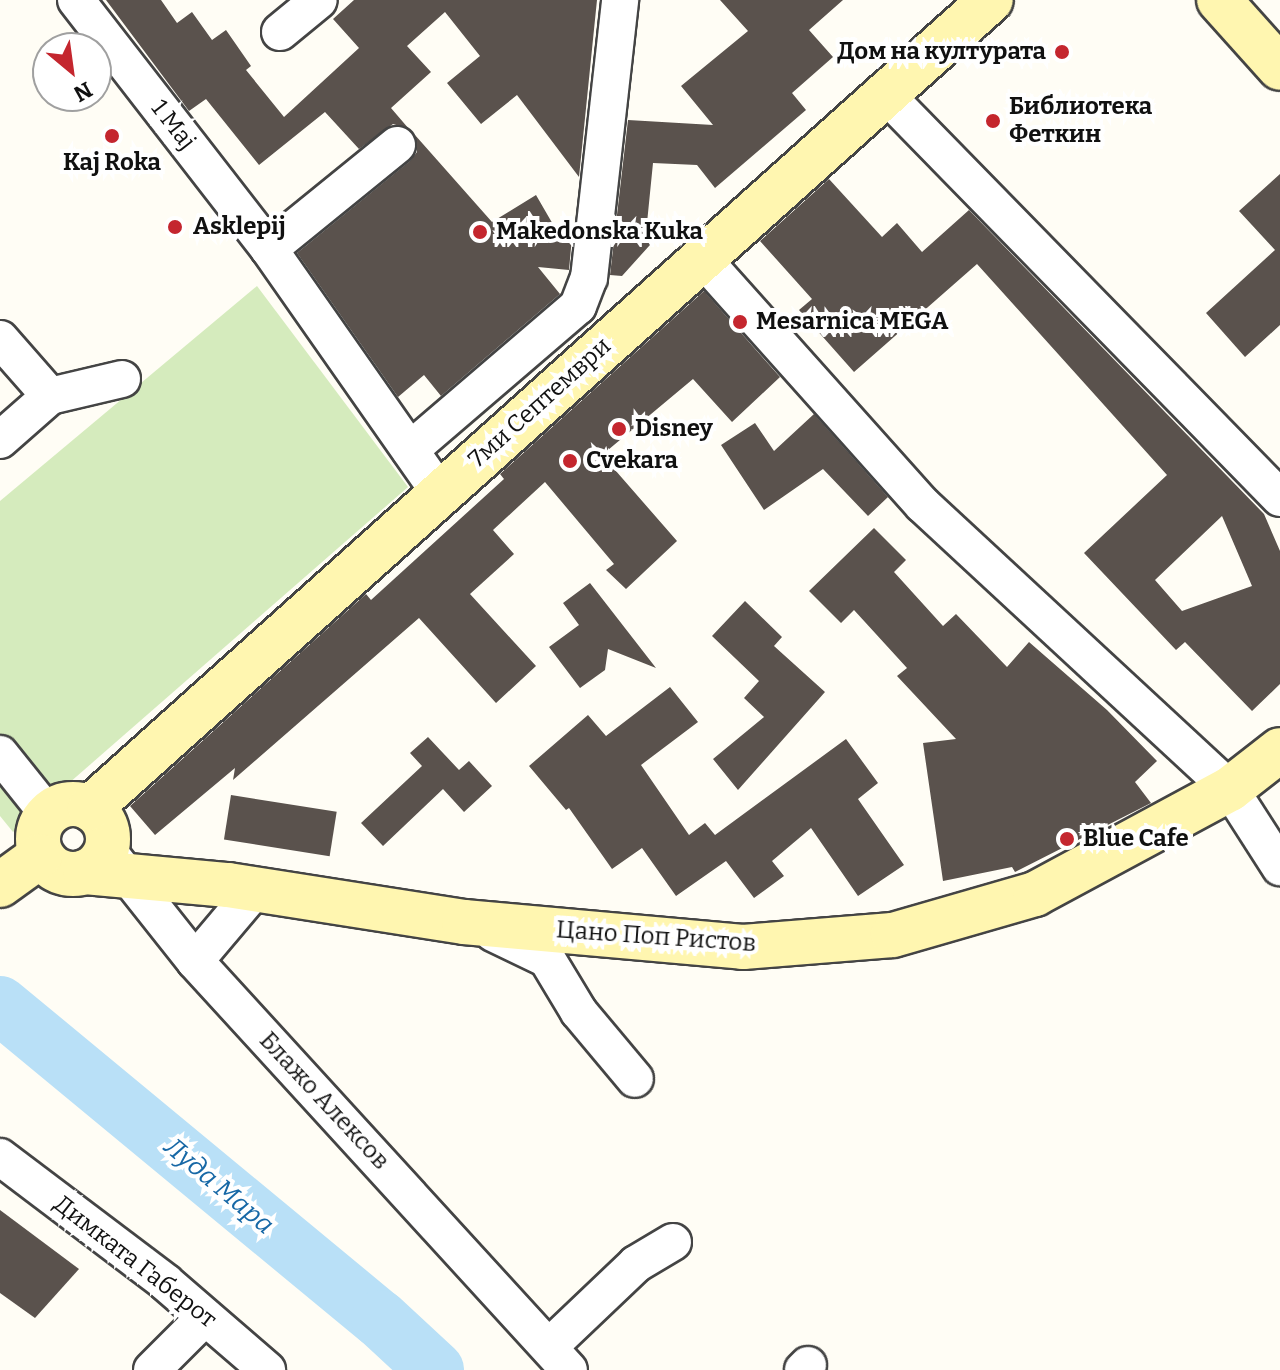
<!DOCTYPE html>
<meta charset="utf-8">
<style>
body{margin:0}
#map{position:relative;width:1280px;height:1370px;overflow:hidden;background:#fffdf5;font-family:Bitter,serif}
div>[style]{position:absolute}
.green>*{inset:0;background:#d5ebbd}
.river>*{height:58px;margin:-29px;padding:0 29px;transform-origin:29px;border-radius:29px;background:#b9e0f7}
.building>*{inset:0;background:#5a524d;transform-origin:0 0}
.roads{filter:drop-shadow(2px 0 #444) drop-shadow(-2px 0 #444) drop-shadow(0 2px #444) drop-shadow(0 -2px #444)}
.street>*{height:36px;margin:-18px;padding:0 18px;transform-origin:18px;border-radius:18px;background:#fff}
.secondary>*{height:44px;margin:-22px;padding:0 22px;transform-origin:22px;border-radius:22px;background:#fff6b0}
.secondary>.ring{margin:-22px;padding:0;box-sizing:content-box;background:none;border:44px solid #fff6b0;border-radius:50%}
.dots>*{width:22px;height:22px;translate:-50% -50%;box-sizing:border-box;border:4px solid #fff;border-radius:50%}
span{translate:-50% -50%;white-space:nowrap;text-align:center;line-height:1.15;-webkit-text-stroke:8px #fff;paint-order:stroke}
.poi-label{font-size:24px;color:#111;font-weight:700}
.right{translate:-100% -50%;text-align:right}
.left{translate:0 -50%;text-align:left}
.street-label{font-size:24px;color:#111}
.water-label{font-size:26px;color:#1768a6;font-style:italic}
.north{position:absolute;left:32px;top:32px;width:80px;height:80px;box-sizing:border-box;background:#fff;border:2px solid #a0a0a0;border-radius:50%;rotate:151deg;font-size:22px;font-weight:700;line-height:32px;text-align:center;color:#111}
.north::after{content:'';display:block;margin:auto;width:28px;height:36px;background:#c4262e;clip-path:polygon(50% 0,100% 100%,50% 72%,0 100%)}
</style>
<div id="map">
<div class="green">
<div style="clip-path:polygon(257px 286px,408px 487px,13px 832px,0 816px,0 501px)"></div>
</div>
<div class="river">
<div style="left:0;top:1005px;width:493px;rotate:39.6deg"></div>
<div style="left:380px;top:1319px;width:75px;rotate:42.8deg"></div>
</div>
<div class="building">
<div style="clip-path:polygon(106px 0,161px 0,177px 23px,192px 12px,212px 40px,226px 30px,251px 66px,246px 70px,284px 117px,359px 48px,333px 19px,354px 0,597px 0,579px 177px,517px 95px,481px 124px,447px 83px,480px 56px,445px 12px,407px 46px,431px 72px,391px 108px,409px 129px,393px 124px,359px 149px,325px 112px,259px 165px,206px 99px,189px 111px)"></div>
<div style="clip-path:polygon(720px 0,843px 0,809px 30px,833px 57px,792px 93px,806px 110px,715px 188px,697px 165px,653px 163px,647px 223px,668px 225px,622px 276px,610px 275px,628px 120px,713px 125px,681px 86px,748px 31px)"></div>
<div style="clip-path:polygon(415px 135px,492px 222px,536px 195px,558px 233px,572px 237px,569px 270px,538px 267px,560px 294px,441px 396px,424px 375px,398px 397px,297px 253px,410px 161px,417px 152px)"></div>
<div style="clip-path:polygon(1280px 174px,1280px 325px,1245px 357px,1206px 313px,1275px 250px,1239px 211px)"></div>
<div style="clip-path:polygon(evenodd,829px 179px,882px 237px,897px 223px,922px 252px,969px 210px,1264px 514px,1280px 551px,1280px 684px,1252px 711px,1185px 642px,1176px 650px,1084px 553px,1167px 475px,977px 264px,854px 372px,799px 310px,812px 299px,760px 241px,829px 179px,1222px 516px,1252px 586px,1182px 611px,1155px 580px,1222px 516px)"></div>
<div style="clip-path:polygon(704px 291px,780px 377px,732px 422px,693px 379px,602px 455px,677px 541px,626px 589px,606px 570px,614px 564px,545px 482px,493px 530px,514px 554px,470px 594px,536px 666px,496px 703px,419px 618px,233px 780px,235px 768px,155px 835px,130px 806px,366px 594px,371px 600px,504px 479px,500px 474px)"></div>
<div style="clip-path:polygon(814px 414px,888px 497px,868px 516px,823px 469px,764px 510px,721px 445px,755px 423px,774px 451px)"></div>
<div style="clip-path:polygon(874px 528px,906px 560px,894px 572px,943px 626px,956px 614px,1007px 667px,1029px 642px,1107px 710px,1157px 761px,1135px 782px,1151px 803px,1015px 872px,1012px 867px,943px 881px,923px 743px,956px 739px,897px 676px,907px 668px,854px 610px,841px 623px,809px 591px)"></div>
<div style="clip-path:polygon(590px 583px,656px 668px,608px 649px,605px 670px,580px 688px,549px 647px,579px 625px,563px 603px)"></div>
<div style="clip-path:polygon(745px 601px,782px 637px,774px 646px,825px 692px,738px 790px,713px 759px,764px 717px,744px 698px,759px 681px,712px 636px)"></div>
<div style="clip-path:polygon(670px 687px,698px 722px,641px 765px,689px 835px,705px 823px,715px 835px,846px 739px,878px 783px,858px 799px,904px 865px,858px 896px,811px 828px,772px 861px,784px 876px,754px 898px,726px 861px,676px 896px,642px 848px,612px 869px,569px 808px,566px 810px,529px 766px,588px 715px,606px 736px)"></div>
<div style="clip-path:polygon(428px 737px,459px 770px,469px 761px,492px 786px,464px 812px,443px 789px,383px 846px,361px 823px,422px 766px,410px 753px)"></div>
<div style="left:231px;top:795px;width:107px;height:45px;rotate:9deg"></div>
<div style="clip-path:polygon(0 1210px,79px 1269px,35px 1318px,0 1293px)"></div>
</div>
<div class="roads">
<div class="street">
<div style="left:76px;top:0;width:315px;rotate:52.2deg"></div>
<div style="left:269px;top:249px;width:298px;rotate:55deg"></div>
<div style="left:280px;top:32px;width:50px;rotate:-39.4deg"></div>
<div style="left:887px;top:96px;width:562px;rotate:45.65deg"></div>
<div style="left:269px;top:249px;width:165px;rotate:-39.1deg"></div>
<div style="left:702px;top:258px;width:331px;rotate:48.2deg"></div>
<div style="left:923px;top:505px;width:418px;rotate:42.8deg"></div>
<div style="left:1230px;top:789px;width:93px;rotate:57.3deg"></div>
<div style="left:0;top:339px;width:76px;rotate:48.7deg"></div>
<div style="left:0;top:440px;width:67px;rotate:-41.3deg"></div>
<div style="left:50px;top:396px;width:74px;rotate:-13.3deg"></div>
<div style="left:410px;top:450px;width:221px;rotate:-40.6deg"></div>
<div style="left:578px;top:306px;width:30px;rotate:-69deg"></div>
<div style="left:589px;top:278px;width:280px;rotate:-83.6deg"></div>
<div style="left:0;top:754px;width:77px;rotate:51.3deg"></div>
<div style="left:107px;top:850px;width:142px;rotate:51.6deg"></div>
<div style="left:195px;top:961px;width:554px;rotate:47.56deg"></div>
<div style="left:493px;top:933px;width:60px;rotate:25.7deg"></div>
<div style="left:547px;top:959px;width:62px;rotate:58.9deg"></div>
<div style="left:579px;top:1012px;width:87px;rotate:50.1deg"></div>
<div style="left:195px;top:961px;width:93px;rotate:-49.8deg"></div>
<div style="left:0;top:1157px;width:207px;rotate:37.1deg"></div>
<div style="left:165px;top:1282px;width:135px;rotate:40.8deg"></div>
<div style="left:550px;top:1346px;width:119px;rotate:-43.6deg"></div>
<div style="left:636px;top:1264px;width:43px;rotate:-30.7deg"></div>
<div style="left:152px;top:1370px;width:75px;rotate:-45deg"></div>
<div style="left:803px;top:1370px;width:7px;rotate:-45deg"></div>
</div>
<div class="secondary">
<div style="left:1219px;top:0;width:91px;rotate:48.1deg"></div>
<div class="ring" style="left:38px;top:804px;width:26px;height:26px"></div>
<div style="left:90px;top:808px;width:1210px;rotate:-41.89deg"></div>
<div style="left:85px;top:872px;width:144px;rotate:5.2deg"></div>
<div style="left:228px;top:885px;width:239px;rotate:8.9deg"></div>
<div style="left:464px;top:922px;width:280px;rotate:5.1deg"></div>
<div style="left:743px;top:947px;width:150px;rotate:-4.6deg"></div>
<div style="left:893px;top:935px;width:148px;rotate:-16.1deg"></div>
<div style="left:1035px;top:894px;width:221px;rotate:-28.3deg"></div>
<div style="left:1230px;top:789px;width:63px;rotate:-38deg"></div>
<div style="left:0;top:885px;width:49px;rotate:-35.9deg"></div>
</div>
</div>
<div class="dots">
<div style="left:1062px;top:52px;background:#c4262e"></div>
<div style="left:993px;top:121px;background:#c4262e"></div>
<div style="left:112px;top:136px;background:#c4262e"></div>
<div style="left:175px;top:227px;background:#c4262e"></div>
<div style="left:480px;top:232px;background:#c4262e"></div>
<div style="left:740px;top:322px;background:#c4262e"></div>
<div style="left:619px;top:429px;background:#c4262e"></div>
<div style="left:570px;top:461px;background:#c4262e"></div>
<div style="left:1067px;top:839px;background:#c4262e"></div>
</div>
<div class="poi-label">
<span class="right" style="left:1046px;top:52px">Дом на културата</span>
<span class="left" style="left:1009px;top:121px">Библиотека<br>Феткин</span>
<span style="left:112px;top:163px">Kaj Roka</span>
<span class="left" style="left:193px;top:227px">Asklepij</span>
<span class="left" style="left:496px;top:232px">Makedonska Kuka</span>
<span class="left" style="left:756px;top:322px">Mesarnica MEGA</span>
<span class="left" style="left:635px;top:429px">Disney</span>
<span class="left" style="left:586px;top:461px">Cvekara</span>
<span class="left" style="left:1083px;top:839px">Blue Cafe</span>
</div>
<div class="street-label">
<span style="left:173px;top:125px;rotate:52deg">1 Maj</span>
<span style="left:540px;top:403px;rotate:-42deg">7ми Септември</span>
<span style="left:656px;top:937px;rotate:4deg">Цано Поп Ристов</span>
<span style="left:324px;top:1101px;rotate:47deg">Блажо Алексов</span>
<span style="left:135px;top:1262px;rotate:38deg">Димката Габерот</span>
</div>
<div class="water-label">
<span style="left:219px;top:1186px;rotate:40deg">Луда Мара</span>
</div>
<div class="north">N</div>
</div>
